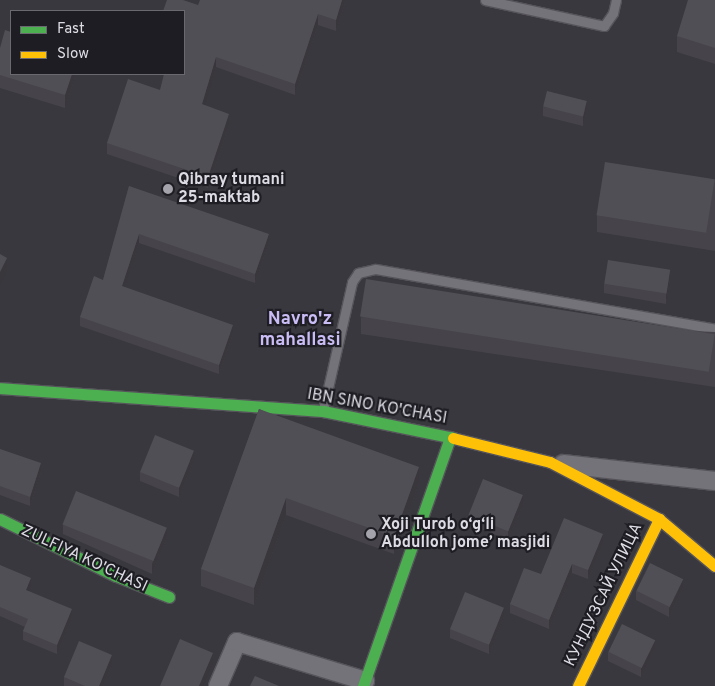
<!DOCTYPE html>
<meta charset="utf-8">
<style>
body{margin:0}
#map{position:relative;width:715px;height:686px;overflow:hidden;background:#39383e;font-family:Overpass,sans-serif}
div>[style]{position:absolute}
.roads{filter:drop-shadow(1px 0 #56545b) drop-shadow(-1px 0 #56545b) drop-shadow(0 1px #56545b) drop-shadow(0 -1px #56545b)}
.lane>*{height:9px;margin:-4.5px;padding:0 4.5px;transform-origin:4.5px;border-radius:4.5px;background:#747379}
.street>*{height:18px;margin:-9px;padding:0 9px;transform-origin:9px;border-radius:9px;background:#747379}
.fast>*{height:11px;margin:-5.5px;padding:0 5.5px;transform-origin:5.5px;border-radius:5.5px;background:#4caf50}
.slow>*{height:11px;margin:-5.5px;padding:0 5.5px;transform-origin:5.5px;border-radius:5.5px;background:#ffc107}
.wall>*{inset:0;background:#46444a}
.shaded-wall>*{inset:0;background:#39373c}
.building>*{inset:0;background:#514f56;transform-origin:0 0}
.dots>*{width:14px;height:14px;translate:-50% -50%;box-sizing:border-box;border:2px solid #1e1d23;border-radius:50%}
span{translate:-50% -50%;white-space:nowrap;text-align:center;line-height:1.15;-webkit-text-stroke:4.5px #1e1d23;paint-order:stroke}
.poi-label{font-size:16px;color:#dddbe4;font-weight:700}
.left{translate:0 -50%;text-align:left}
.street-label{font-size:16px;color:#dddbe4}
.neighbourhood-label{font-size:18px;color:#cabdf6;font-weight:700}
.legend{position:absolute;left:10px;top:10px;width:175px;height:65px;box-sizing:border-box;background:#1e1d23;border:1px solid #6a6970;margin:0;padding:6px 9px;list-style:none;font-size:15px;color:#dddbe4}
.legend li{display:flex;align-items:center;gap:10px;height:25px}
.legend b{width:25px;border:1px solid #6a6970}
</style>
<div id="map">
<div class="roads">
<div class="lane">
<div style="left:485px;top:0;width:122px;rotate:12.3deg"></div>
<div style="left:604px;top:26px;width:16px;rotate:-55deg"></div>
<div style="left:613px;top:13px;width:13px;rotate:-77deg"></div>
<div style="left:323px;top:410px;width:131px;rotate:-77.2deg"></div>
<div style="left:352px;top:282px;width:11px;rotate:-56deg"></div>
<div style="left:358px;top:273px;width:18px;rotate:-13deg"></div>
<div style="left:376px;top:269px;width:344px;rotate:10deg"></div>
</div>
<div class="street">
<div style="left:563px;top:464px;width:153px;rotate:6.4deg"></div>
<div style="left:218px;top:686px;width:48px;rotate:-66.6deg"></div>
<div style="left:237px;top:642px;width:134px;rotate:16.9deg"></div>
</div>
<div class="fast">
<div style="left:0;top:388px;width:324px;rotate:4.1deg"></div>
<div style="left:323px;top:411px;width:133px;rotate:11.7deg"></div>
<div style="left:0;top:519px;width:129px;rotate:26.2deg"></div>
<div style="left:116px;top:576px;width:57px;rotate:21.6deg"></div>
<div style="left:363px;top:686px;width:264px;rotate:-70.7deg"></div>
</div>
<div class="slow">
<div style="left:453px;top:438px;width:100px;rotate:13.9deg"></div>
<div style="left:550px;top:462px;width:123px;rotate:27.6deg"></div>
<div style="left:659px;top:519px;width:73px;rotate:40deg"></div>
<div style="left:578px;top:686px;width:186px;rotate:-64.1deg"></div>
</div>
</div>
<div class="wall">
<div style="clip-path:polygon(346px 0,336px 31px,318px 25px,295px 95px,216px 67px,204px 105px,229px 125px,208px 188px,107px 154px,107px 143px,160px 90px,198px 5px)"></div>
<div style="clip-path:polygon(715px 0,715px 64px,677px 52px,677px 36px)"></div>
<div style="clip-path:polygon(0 48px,11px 74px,76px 74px,65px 108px,0 88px)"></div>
<div style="clip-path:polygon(543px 107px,587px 110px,583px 126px,543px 116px)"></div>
<div style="clip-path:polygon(715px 180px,715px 251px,597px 232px,597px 215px)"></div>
<div style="clip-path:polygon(129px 186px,269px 243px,255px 283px,139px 243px,124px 287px,233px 334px,219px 374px,80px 326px,80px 317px,103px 280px)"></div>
<div style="clip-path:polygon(670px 279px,666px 304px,604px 293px,604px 284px)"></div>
<div style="clip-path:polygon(361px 317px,715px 332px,715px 387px,361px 334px)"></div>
<div style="clip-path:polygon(259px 409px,419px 483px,394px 554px,286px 515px,254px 605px,201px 586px,201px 569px)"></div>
<div style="clip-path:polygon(0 449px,41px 472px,30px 506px,0 495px)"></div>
<div style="clip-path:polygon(194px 460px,179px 497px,140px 481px,140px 472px)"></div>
<div style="clip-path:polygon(523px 504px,508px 540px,469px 524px,469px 515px)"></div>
<div style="clip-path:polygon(63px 525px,167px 537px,152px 574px,63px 534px)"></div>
<div style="clip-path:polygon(603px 543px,588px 579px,572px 573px,549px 629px,510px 613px,510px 604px,541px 574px)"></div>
<div style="clip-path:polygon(0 565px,31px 587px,29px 591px,72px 618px,57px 654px,23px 640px,23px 631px,25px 627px,0 616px)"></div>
<div style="clip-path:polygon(683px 588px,669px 617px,636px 600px,636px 591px)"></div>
<div style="clip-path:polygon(504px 617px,489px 654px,450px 638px,450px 629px)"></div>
<div style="clip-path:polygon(655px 649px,641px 677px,608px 661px,608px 652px)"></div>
<div style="clip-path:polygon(112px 664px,103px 686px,64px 686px,64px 677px)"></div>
</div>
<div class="shaded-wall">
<div style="clip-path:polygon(342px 0,346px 0,336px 31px,336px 20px)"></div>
<div style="clip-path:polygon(318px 14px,318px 25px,295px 95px,295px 84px)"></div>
<div style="clip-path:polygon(216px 57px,216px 67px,202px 115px,202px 104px)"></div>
<div style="clip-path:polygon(72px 74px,76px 74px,65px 108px,65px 95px)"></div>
<div style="clip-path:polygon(587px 101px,587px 110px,583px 126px,583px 117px)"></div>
<div style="clip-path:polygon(229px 114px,229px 125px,208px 188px,208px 177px)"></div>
<div style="clip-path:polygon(139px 234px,139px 243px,122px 295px,122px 286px)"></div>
<div style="clip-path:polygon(269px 234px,269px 243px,255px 283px,255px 274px)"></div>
<div style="clip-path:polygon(7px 258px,7px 271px,0 285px,0 272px)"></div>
<div style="clip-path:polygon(670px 270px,670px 279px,666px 304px,666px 295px)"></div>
<div style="clip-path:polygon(233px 325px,233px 334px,219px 374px,219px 365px)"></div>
<div style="clip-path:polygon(194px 451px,194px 460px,179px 497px,179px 488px)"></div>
<div style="clip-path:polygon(41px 463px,41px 472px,30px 506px,30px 497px)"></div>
<div style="clip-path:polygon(419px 467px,419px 483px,394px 554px,394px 537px)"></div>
<div style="clip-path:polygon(523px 495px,523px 504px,508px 540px,508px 531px)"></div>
<div style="clip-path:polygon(286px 498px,286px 515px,254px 605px,254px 588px)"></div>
<div style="clip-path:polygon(167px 528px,167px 537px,152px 574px,152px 564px)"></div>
<div style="clip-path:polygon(603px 534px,603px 543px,588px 579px,588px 570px)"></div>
<div style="clip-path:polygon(572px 564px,572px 573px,549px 629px,549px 620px)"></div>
<div style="clip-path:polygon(31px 578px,31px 587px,26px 599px,26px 590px)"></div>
<div style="clip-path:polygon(683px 579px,683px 588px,669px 617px,669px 608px)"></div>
<div style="clip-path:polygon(504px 608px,504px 617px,489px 654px,489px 645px)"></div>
<div style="clip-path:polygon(72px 609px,72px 618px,57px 654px,57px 645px)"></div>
<div style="clip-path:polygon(655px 640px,655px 649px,641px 677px,641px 668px)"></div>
<div style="clip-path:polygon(213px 653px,213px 662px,203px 686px,199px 686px)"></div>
<div style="clip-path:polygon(112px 655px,112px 664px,103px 686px,99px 686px)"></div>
</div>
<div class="building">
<div style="clip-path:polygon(167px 0,183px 0,198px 5px,200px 0,342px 0,336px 20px,318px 14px,295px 84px,216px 57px,202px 104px,229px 114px,208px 177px,107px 143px,128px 79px,160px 90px,164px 74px,184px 74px,184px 11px,163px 11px)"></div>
<div style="clip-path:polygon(688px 0,715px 0,715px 48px,677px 36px)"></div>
<div style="clip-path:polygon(5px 30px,11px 32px,11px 74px,72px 74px,65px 95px,0 75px,0 48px)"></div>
<div style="left:547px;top:91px;width:41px;height:16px;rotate:14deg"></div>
<div style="left:605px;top:162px;width:111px;height:54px;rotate:9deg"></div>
<div style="clip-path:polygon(129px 186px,269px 234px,255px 274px,139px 234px,122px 286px,233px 325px,219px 365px,80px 317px,94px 276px,103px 280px)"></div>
<div style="clip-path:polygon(0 254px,7px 258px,0 272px)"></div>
<div style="left:608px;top:260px;width:63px;height:24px;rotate:9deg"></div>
<div style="left:366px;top:279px;width:353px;height:38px;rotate:9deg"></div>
<div style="clip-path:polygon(259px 409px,419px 467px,394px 537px,286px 498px,254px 588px,201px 569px)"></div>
<div style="left:155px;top:435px;width:42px;height:40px;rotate:22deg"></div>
<div style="clip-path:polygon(0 449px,41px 463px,30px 497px,0 486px)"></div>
<div style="left:483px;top:479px;width:43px;height:39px;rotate:22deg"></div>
<div style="left:76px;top:491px;width:98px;height:36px;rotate:22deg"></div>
<div style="clip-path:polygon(564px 518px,603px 534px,588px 570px,572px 564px,549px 620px,510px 604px,524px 568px,541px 574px)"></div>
<div style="left:650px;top:563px;width:37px;height:31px;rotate:26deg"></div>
<div style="clip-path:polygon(0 565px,31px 578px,26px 590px,72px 609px,57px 645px,23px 631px,28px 619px,0 607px)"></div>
<div style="left:465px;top:592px;width:42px;height:40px;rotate:22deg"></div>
<div style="left:622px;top:624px;width:37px;height:31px;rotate:26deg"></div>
<div style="clip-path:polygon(180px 639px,213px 653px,199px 686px,160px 686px)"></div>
<div style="clip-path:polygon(79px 641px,112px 655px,99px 686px,85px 686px,64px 677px)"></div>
<div style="clip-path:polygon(255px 676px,279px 686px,250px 686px)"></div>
</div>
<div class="dots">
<div style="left:168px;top:189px;background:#a4a2aa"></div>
<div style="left:371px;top:534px;background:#a4a2aa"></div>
</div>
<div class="poi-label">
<span class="left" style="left:178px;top:189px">Qibray tumani<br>25-maktab</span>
<span class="left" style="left:381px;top:534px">Xoji Turob o‘g‘li<br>Abdulloh jome’ masjidi</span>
</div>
<div class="street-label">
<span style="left:377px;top:407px;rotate:10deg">IBN SINO KO'CHASI</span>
<span style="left:84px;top:559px;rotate:25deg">ZULFIYA KO'CHASI</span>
<span style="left:604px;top:595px;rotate:-64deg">КУНДУЗСАЙ УЛИЦА</span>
</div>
<div class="neighbourhood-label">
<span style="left:300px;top:331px">Navro'z<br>mahallasi</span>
</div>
<ul class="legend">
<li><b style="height:6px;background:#4caf50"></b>Fast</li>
<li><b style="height:6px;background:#ffc107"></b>Slow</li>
</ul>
</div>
